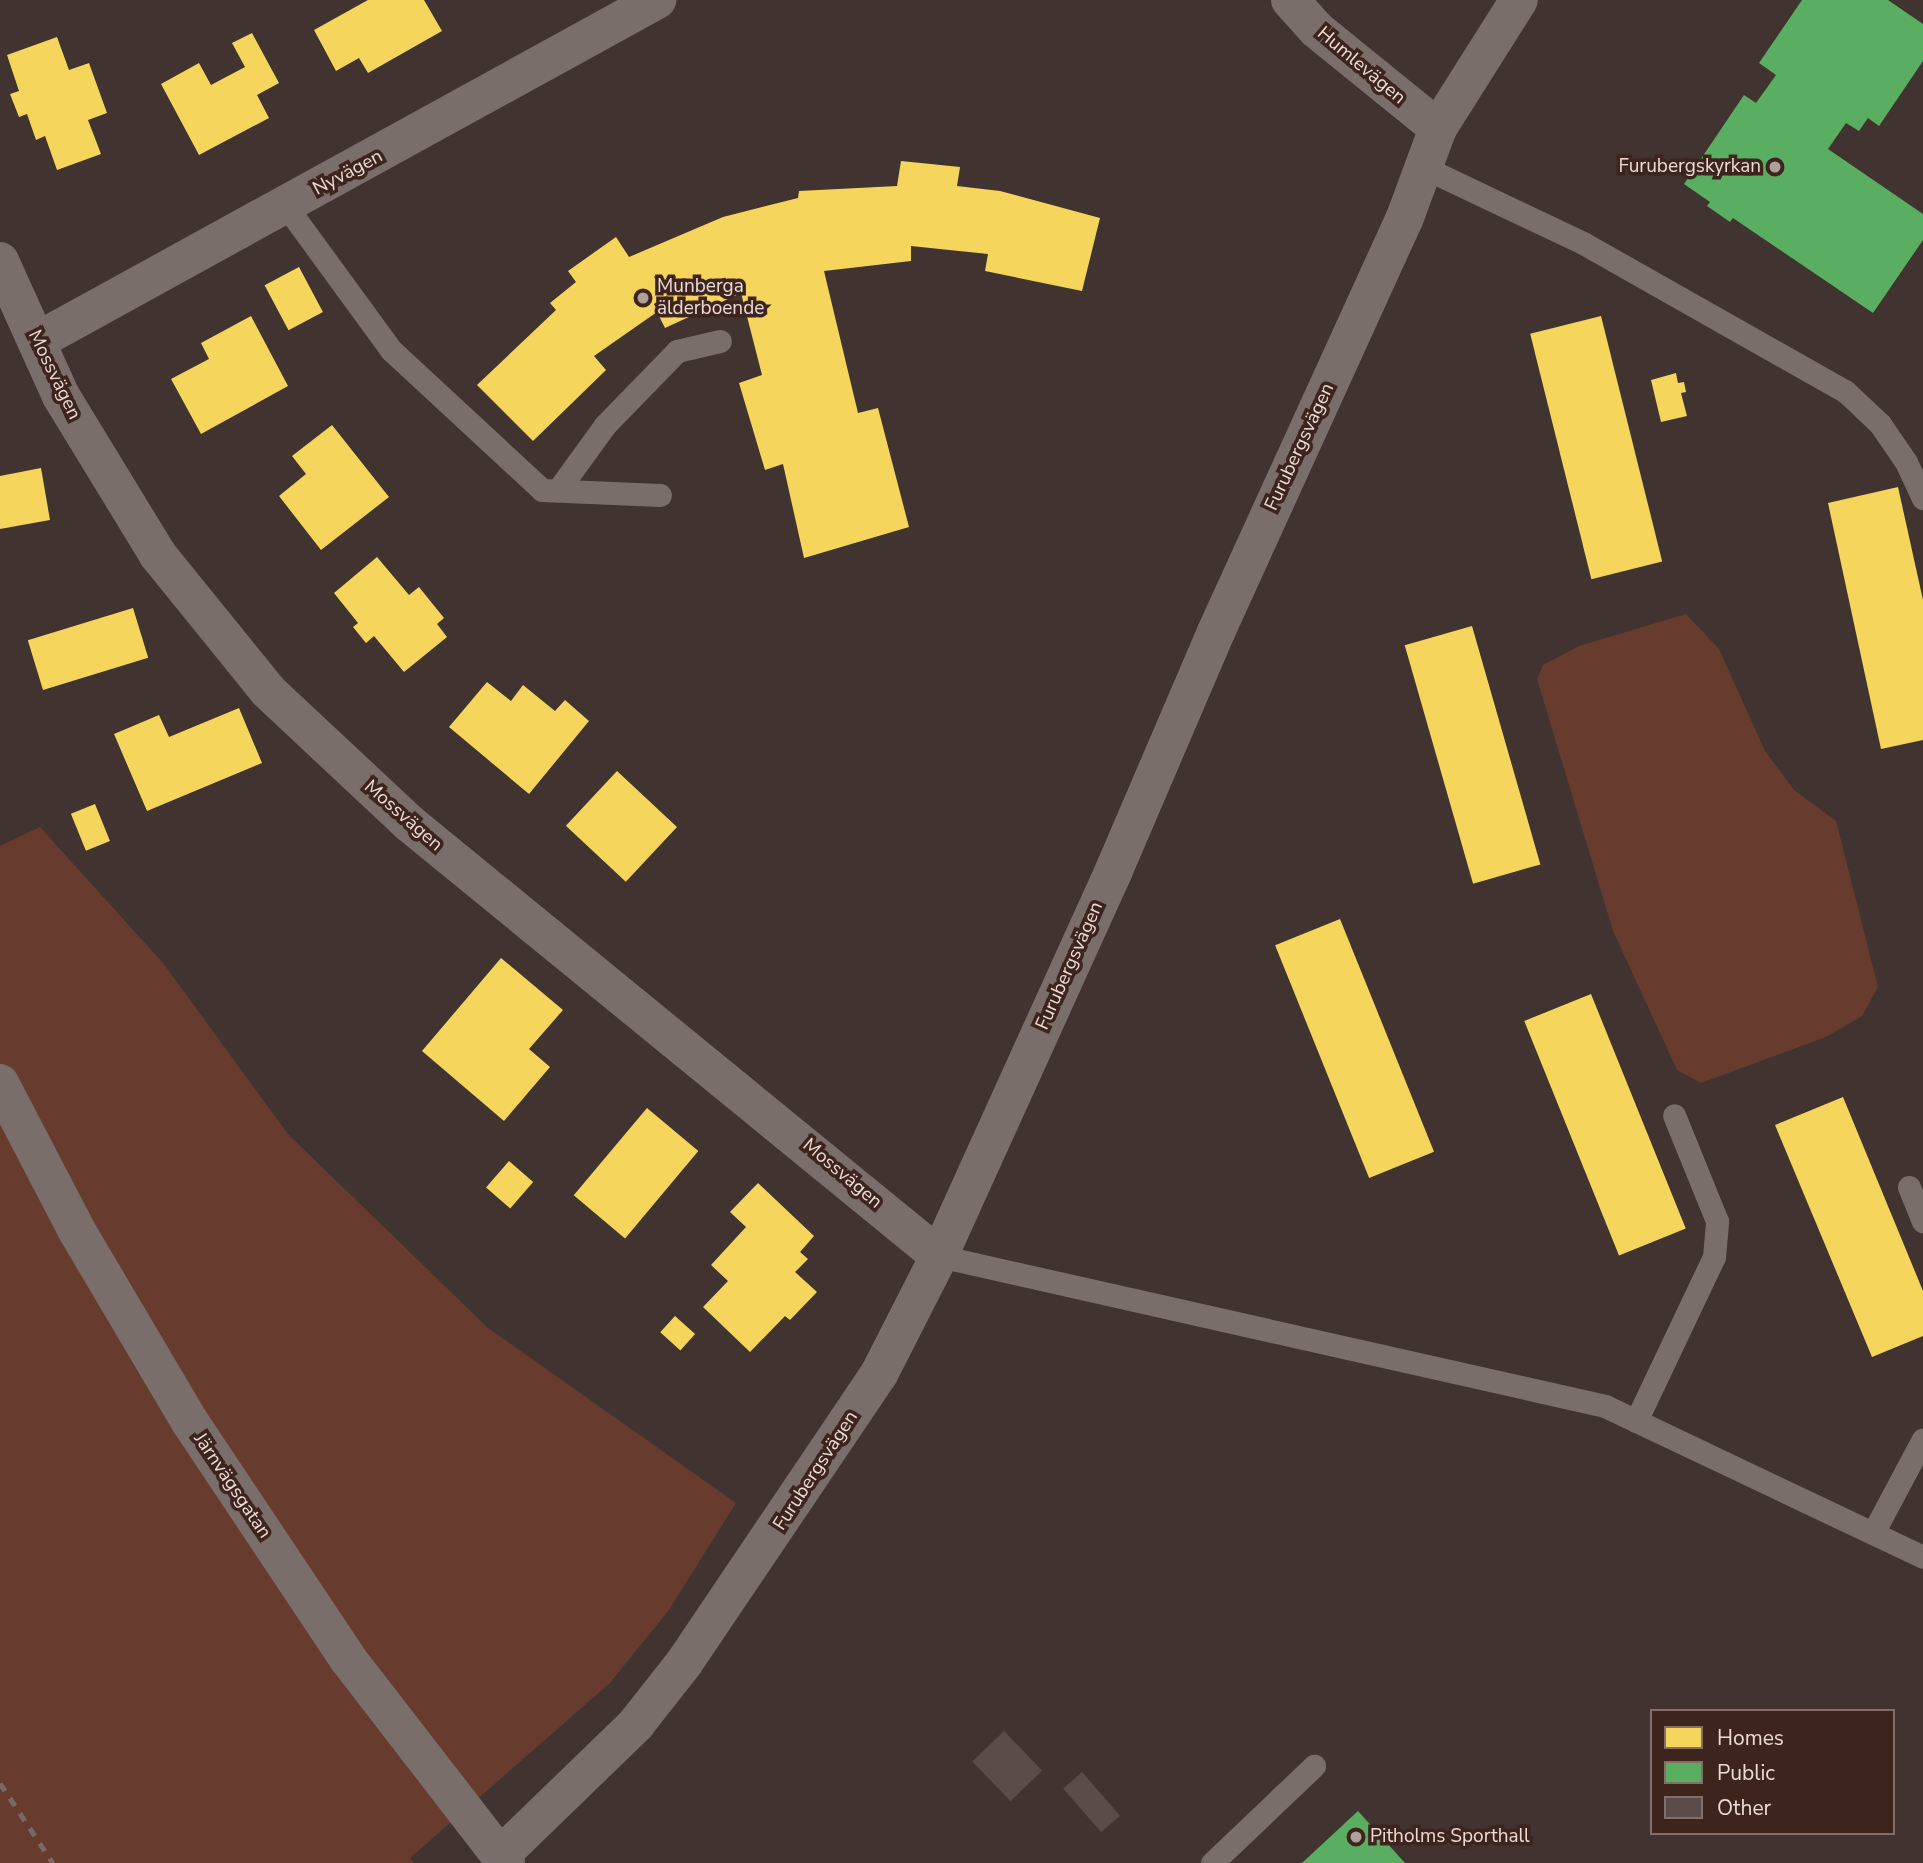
<!DOCTYPE html>
<meta charset="utf-8">
<style>
body{margin:0}
#map{position:relative;width:1923px;height:1863px;overflow:hidden;background:#41332f;font-family:"Nunito Sans",sans-serif}
div>[style]{position:absolute}
.green>*{inset:0;background:#673b2d}
.homes>*{inset:0;background:#f6d55c;transform-origin:0 0}
.public>*{inset:0;background:#5aae61}
.building>*{inset:0;background:#594c49;transform-origin:0 0}
.service>*{height:23px;margin:-11.5px;padding:0 11.5px;transform-origin:11.5px;border-radius:11.5px;background:#796e6a}
.minor>*{height:38px;margin:-19px;padding:0 19px;transform-origin:19px;border-radius:19px;background:#796e6a}
.tertiary>*{height:38px;margin:-19px;padding:0 19px;transform-origin:19px;border-radius:19px;background:#796e6a}
.rail>*{height:5px;margin-top:-2.5px;transform-origin:0;background:repeating-linear-gradient(90deg,#746a66 0 9px,transparent 0 18px)}
.dots>*{width:19px;height:19px;translate:-50% -50%;box-sizing:border-box;border:4px solid #3d251e;border-radius:50%}
span{translate:-50% -50%;white-space:nowrap;text-align:center;line-height:1.15;-webkit-text-stroke:7px #3d251e;paint-order:stroke}
.street-label{font-size:19px;color:#ecdbd6}
.poi-label{font-size:19px;color:#ecdbd6}
.right{translate:-100% -50%;text-align:right}
.left{translate:0 -50%;text-align:left}
.legend{position:absolute;left:1650px;top:1709px;width:245px;height:126px;box-sizing:border-box;background:#3d251e;border:2px solid #836e68;margin:0;padding:9px 12px;list-style:none;font-size:21px;color:#ecdbd6}
.legend li{display:flex;align-items:center;gap:14px;height:35px}
.legend b{width:35px;border:2px solid #836e68}
</style>
<div id="map">
<div class="green">
<div style="clip-path:polygon(1686px 614px,1719px 649px,1765px 751px,1794px 790px,1836px 821px,1878px 987px,1862px 1016px,1826px 1037px,1701px 1083px,1677px 1070px,1613px 931px,1537px 679px,1543px 665px,1579px 646px)"></div>
<div style="clip-path:polygon(40px 827px,163px 963px,288px 1134px,488px 1328px,736px 1503px,669px 1610px,610px 1683px,410px 1858px,414px 1863px,0 1863px,0 846px)"></div>
</div>
<div class="homes">
<div style="clip-path:polygon(368px 0,424px 0,442px 31px,368px 73px,359px 58px,336px 71px,314px 30px)"></div>
<div style="clip-path:polygon(252px 33px,279px 83px,257px 95px,269px 118px,199px 155px,161px 84px,199px 63px,211px 85px,245px 67px,232px 43px)"></div>
<div style="clip-path:polygon(57px 37px,69px 70px,89px 63px,107px 113px,88px 120px,101px 154px,57px 170px,45px 136px,36px 140px,27px 114px,19px 117px,10px 94px,19px 91px,7px 55px)"></div>
<div style="clip-path:polygon(901px 161px,960px 167px,957px 186px,1000px 191px,1100px 218px,1082px 291px,985px 271px,988px 254px,911px 246px,911px 261px,824px 271px,858px 413px,878px 408px,909px 527px,804px 558px,783px 464px,765px 470px,739px 383px,762px 375px,741px 293px,665px 328px,657px 312px,594px 356px,606px 370px,533px 441px,477px 385px,556px 310px,550px 303px,576px 282px,568px 271px,616px 237px,629px 257px,723px 217px,798px 198px,799px 191px,897px 186px)"></div>
<div style="left:299px;top:267px;width:51px;height:39px;rotate:62deg"></div>
<div style="clip-path:polygon(251px 316px,288px 386px,201px 434px,171px 379px,209px 359px,201px 343px)"></div>
<div style="left:1601px;top:316px;width:253px;height:73px;rotate:76deg"></div>
<div style="clip-path:polygon(1676px 373px,1678px 383px,1684px 382px,1686px 392px,1681px 393px,1687px 416px,1661px 422px,1651px 380px)"></div>
<div style="clip-path:polygon(332px 425px,389px 497px,321px 550px,279px 496px,306px 474px,292px 456px)"></div>
<div style="clip-path:polygon(41px 468px,50px 520px,0 529px,0 476px)"></div>
<div style="clip-path:polygon(1898px 487px,1923px 600px,1923px 740px,1881px 749px,1828px 503px)"></div>
<div style="clip-path:polygon(377px 557px,409px 595px,419px 587px,444px 618px,437px 624px,447px 637px,404px 672px,374px 636px,366px 643px,353px 627px,358px 623px,334px 593px)"></div>
<div style="left:133px;top:608px;width:52px;height:110px;rotate:73deg"></div>
<div style="left:1472px;top:626px;width:248px;height:70px;rotate:74deg"></div>
<div style="clip-path:polygon(487px 682px,511px 701px,523px 685px,555px 711px,565px 700px,589px 721px,529px 794px,449px 727px)"></div>
<div style="clip-path:polygon(239px 708px,262px 763px,147px 811px,114px 734px,159px 715px,169px 737px)"></div>
<div style="left:617px;top:771px;width:82px;height:75px;rotate:43deg"></div>
<div style="left:95px;top:804px;width:40px;height:26px;rotate:68deg"></div>
<div style="left:1340px;top:919px;width:251px;height:70px;rotate:68deg"></div>
<div style="clip-path:polygon(501px 958px,563px 1010px,529px 1049px,550px 1067px,504px 1121px,422px 1051px)"></div>
<div style="left:1591px;top:994px;width:253px;height:72px;rotate:68deg"></div>
<div style="clip-path:polygon(1843px 1097px,1923px 1291px,1923px 1336px,1872px 1357px,1775px 1125px)"></div>
<div style="left:647px;top:1108px;width:67px;height:114px;rotate:40deg"></div>
<div style="left:509px;top:1161px;width:32px;height:35px;rotate:41deg"></div>
<div style="clip-path:polygon(758px 1183px,814px 1236px,800px 1252px,808px 1259px,795px 1272px,817px 1292px,790px 1320px,785px 1316px,750px 1352px,703px 1307px,728px 1281px,711px 1265px,746px 1227px,730px 1212px)"></div>
<div style="left:675px;top:1316px;width:27px;height:22px;rotate:42deg"></div>
</div>
<div class="public">
<div style="clip-path:polygon(1802px 0,1888px 0,1923px 24px,1923px 61px,1879px 126px,1868px 118px,1859px 131px,1846px 123px,1828px 149px,1923px 214px,1923px 240px,1873px 313px,1733px 218px,1730px 222px,1707px 206px,1710px 202px,1684px 184px,1744px 95px,1756px 103px,1776px 75px,1759px 63px)"></div>
<div style="clip-path:polygon(1358px 1811px,1405px 1863px,1302px 1863px)"></div>
</div>
<div class="building">
<div style="left:1004px;top:1731px;width:55px;height:44px;rotate:46deg"></div>
<div style="left:1082px;top:1772px;width:58px;height:25px;rotate:49deg"></div>
</div>
<div class="service">
<div style="left:1423px;top:167px;width:177px;rotate:25.4deg"></div>
<div style="left:1583px;top:243px;width:301px;rotate:29.5deg"></div>
<div style="left:1845px;top:391px;width:48px;rotate:43.3deg"></div>
<div style="left:1880px;top:424px;width:46px;rotate:55.6deg"></div>
<div style="left:1906px;top:462px;width:40px;rotate:65deg"></div>
<div style="left:286px;top:206px;width:178px;rotate:53.9deg"></div>
<div style="left:391px;top:350px;width:206px;rotate:42.8deg"></div>
<div style="left:542px;top:490px;width:118px;rotate:2.4deg"></div>
<div style="left:558px;top:490px;width:80px;rotate:-54.1deg"></div>
<div style="left:605px;top:425px;width:103px;rotate:-45.8deg"></div>
<div style="left:677px;top:351px;width:44px;rotate:-13.1deg"></div>
<div style="left:1909px;top:1187px;width:37px;rotate:68deg"></div>
<div style="left:939px;top:1256px;width:683px;rotate:12.69deg"></div>
<div style="left:1605px;top:1406px;width:352px;rotate:25.4deg"></div>
<div style="left:1636px;top:1421px;width:182px;rotate:-64.6deg"></div>
<div style="left:1714px;top:1257px;width:36px;rotate:-85deg"></div>
<div style="left:1717px;top:1221px;width:114px;rotate:-112.1deg"></div>
<div style="left:1873px;top:1533px;width:106px;rotate:-62deg"></div>
<div style="left:1212px;top:1863px;width:141px;rotate:-43.6deg"></div>
</div>
<div class="minor">
<div style="left:1290px;top:0;width:40px;rotate:48deg"></div>
<div style="left:1317px;top:30px;width:156px;rotate:39deg"></div>
<div style="left:0;top:261px;width:148px;rotate:65.7deg"></div>
<div style="left:61px;top:396px;width:186px;rotate:58.6deg"></div>
<div style="left:158px;top:555px;width:175px;rotate:51deg"></div>
<div style="left:268px;top:691px;width:193px;rotate:43.1deg"></div>
<div style="left:409px;top:823px;width:684px;rotate:39.25deg"></div>
<div style="left:37px;top:341px;width:708px;rotate:-28.81deg"></div>
<div style="left:0;top:1083px;width:167px;rotate:62.5deg"></div>
<div style="left:77px;top:1231px;width:222px;rotate:59.4deg"></div>
<div style="left:190px;top:1422px;width:285px;rotate:56.3deg"></div>
<div style="left:348px;top:1659px;width:249px;rotate:52.3deg"></div>
</div>
<div class="tertiary">
<div style="left:506px;top:1863px;width:9px;rotate:-131deg"></div>
<div style="left:500px;top:1856px;width:190px;rotate:-44.1deg"></div>
<div style="left:636px;top:1724px;width:78px;rotate:-51.8deg"></div>
<div style="left:684px;top:1663px;width:349px;rotate:-56deg"></div>
<div style="left:879px;top:1374px;width:132px;rotate:-63deg"></div>
<div style="left:939px;top:1256px;width:424px;rotate:-65.6deg"></div>
<div style="left:1114px;top:870px;width:259px;rotate:-66.8deg"></div>
<div style="left:1216px;top:632px;width:453px;rotate:-65.5deg"></div>
<div style="left:1404px;top:220px;width:98px;rotate:-69.7deg"></div>
<div style="left:1438px;top:128px;width:151px;rotate:-57.7deg"></div>
</div>
<div class="rail">
<div style="left:0;top:1783px;width:96px;rotate:56.5deg"></div>
</div>
<div class="dots">
<div style="left:1775px;top:167px;background:#b0a09c"></div>
<div style="left:643px;top:298px;background:#b0a09c"></div>
<div style="left:1356px;top:1837px;background:#b0a09c"></div>
</div>
<div class="street-label">
<span style="left:1361px;top:66px;rotate:40deg">Humlevägen</span>
<span style="left:348px;top:173px;rotate:-28deg">Nyvägen</span>
<span style="left:54px;top:375px;rotate:64deg">Mossvägen</span>
<span style="left:1300px;top:447px;rotate:-65deg">Furubergsvägen</span>
<span style="left:403px;top:816px;rotate:41deg">Mossvägen</span>
<span style="left:1070px;top:966px;rotate:-66deg">Furubergsvägen</span>
<span style="left:842px;top:1174px;rotate:40deg">Mossvägen</span>
<span style="left:816px;top:1471px;rotate:-57deg">Furubergsvägen</span>
<span style="left:232px;top:1486px;rotate:56deg">Järnvägsgatan</span>
</div>
<div class="poi-label">
<span class="right" style="left:1761px;top:167px">Furubergskyrkan</span>
<span class="left" style="left:657px;top:298px">Munberga<br>älderboende</span>
<span class="left" style="left:1370px;top:1837px">Pitholms Sporthall</span>
</div>
<ul class="legend">
<li><b style="height:19px;background:#f6d55c"></b>Homes</li>
<li><b style="height:19px;background:#5aae61"></b>Public</li>
<li><b style="height:19px;background:#594c49"></b>Other</li>
</ul>
</div>
